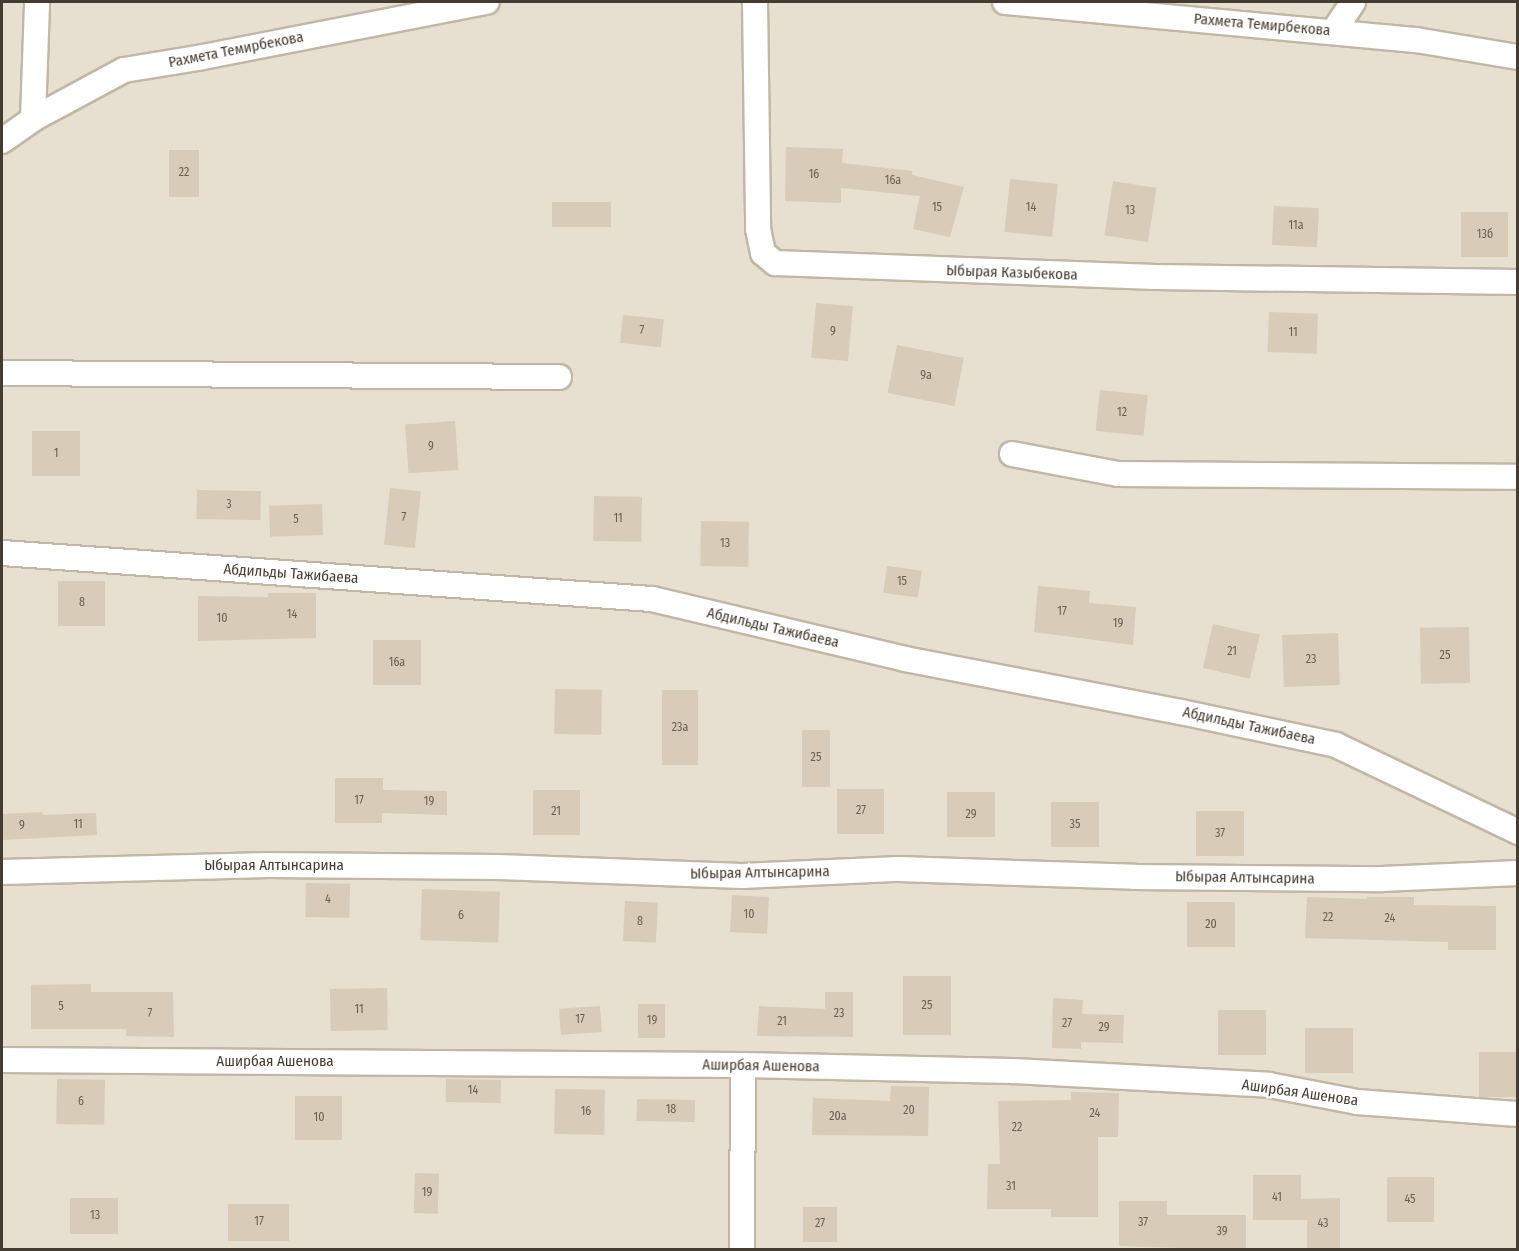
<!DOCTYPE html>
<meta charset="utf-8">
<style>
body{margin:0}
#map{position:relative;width:1519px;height:1251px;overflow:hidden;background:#f3ede1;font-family:"Fira Sans Condensed",sans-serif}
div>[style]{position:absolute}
.residential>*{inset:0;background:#e7dfcf;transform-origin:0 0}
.building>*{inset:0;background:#d8cbb8;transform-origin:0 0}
.roads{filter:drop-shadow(2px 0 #c1b7a6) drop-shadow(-2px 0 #c1b7a6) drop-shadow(0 2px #c1b7a6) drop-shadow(0 -2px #c1b7a6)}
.street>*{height:24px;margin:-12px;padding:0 12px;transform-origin:12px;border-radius:12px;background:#fff}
span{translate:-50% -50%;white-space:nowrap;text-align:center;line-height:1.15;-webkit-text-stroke:4.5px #fff;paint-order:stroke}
.number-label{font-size:12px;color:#696053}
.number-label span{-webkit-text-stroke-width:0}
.street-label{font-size:15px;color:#443c31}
.frame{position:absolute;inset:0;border:3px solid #443c31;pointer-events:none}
</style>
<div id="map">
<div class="residential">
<div style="left:2px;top:2px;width:1515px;height:1247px"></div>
</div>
<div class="building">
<div style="clip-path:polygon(786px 147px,843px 149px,842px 163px,912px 171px,912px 175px,964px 187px,950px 237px,913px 229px,920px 196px,841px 188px,841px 203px,785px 201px)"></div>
<div style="left:169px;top:150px;width:30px;height:47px"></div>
<div style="left:1010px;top:179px;width:48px;height:53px;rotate:6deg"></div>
<div style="left:1113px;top:181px;width:44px;height:55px;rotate:9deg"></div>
<div style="left:552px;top:202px;width:59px;height:25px"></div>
<div style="left:1274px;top:206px;width:45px;height:39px;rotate:3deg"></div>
<div style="left:1461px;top:212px;width:47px;height:45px"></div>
<div style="left:816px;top:303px;width:37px;height:55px;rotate:5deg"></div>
<div style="left:1269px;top:312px;width:49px;height:40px;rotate:2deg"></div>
<div style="left:623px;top:315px;width:41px;height:28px;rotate:6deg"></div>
<div style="left:897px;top:345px;width:68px;height:49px;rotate:11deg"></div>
<div style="left:1100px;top:390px;width:48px;height:41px;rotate:6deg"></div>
<div style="left:455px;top:421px;width:49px;height:50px;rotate:86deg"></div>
<div style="left:32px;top:431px;width:48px;height:45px"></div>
<div style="left:390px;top:488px;width:31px;height:57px;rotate:6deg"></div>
<div style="left:197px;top:490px;width:64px;height:29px;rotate:1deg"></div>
<div style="left:594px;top:496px;width:48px;height:45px;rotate:1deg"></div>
<div style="left:322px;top:504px;width:31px;height:53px;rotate:88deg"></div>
<div style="left:701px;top:521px;width:48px;height:45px;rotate:1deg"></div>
<div style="left:887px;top:566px;width:35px;height:27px;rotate:8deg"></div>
<div style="left:58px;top:581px;width:47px;height:45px"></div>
<div style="clip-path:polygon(1038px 586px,1090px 591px,1089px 603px,1136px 607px,1133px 645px,1034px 632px)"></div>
<div style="clip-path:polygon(268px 593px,316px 593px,316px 638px,198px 641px,198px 596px,268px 597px)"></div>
<div style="left:1213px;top:624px;width:48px;height:45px;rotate:13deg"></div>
<div style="left:1469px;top:627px;width:56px;height:49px;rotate:89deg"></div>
<div style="left:1338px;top:633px;width:52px;height:56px;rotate:88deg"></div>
<div style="left:373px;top:640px;width:48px;height:45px"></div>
<div style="left:555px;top:689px;width:47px;height:45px;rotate:1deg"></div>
<div style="left:662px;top:690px;width:36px;height:75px"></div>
<div style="left:802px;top:730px;width:28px;height:57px"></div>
<div style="clip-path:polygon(335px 778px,383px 778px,383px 790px,447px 791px,447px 815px,382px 813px,382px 823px,335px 823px)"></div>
<div style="left:837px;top:789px;width:47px;height:45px"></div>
<div style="left:533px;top:790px;width:47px;height:45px"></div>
<div style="left:947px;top:792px;width:48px;height:45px"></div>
<div style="left:1051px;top:802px;width:48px;height:45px"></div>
<div style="left:1196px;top:811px;width:48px;height:45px"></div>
<div style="clip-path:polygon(42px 812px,43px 815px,96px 813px,97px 835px,2px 840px,2px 814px)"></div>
<div style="left:306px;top:883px;width:44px;height:34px;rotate:1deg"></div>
<div style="left:422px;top:889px;width:78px;height:51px;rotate:2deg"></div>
<div style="left:732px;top:895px;width:37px;height:37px;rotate:3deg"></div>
<div style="clip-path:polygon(1307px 897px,1367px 899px,1367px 897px,1414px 897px,1414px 905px,1496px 906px,1496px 950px,1448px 950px,1448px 942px,1305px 938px)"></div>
<div style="left:625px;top:901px;width:33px;height:40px;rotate:3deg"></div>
<div style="left:1187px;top:902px;width:48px;height:45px"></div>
<div style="left:903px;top:976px;width:48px;height:59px"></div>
<div style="clip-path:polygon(91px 984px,91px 992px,173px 992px,174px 1037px,126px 1036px,126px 1029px,31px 1029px,31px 985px)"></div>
<div style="left:387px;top:988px;width:42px;height:57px;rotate:89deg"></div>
<div style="clip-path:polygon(825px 992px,853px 992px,853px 1037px,757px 1036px,759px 1006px,825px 1009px)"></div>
<div style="clip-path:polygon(1053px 998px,1083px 1000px,1082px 1014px,1124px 1015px,1123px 1043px,1081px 1042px,1081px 1049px,1052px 1048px)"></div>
<div style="left:638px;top:1004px;width:27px;height:34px"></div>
<div style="left:600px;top:1006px;width:26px;height:41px;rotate:86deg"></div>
<div style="left:1218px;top:1010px;width:48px;height:45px"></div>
<div style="left:1305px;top:1028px;width:48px;height:45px"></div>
<div style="left:1479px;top:1052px;width:39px;height:45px"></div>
<div style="left:57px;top:1079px;width:48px;height:45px;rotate:1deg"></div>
<div style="left:446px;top:1079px;width:55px;height:23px;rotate:1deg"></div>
<div style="clip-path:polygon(891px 1086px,929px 1087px,928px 1136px,812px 1135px,813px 1098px,890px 1101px)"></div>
<div style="left:555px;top:1089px;width:50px;height:45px;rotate:1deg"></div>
<div style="clip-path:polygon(1071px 1092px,1119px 1093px,1118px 1137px,1098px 1137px,1098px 1217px,1051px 1217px,1051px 1209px,987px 1209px,988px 1164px,1000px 1164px,998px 1101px,1071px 1100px)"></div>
<div style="left:295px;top:1096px;width:47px;height:44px"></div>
<div style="left:637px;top:1099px;width:58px;height:22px;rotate:1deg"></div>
<div style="left:415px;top:1173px;width:24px;height:40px;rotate:2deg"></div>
<div style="clip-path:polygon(1253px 1175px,1301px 1175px,1301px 1199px,1340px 1198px,1340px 1250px,1307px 1250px,1307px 1220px,1253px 1220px)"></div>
<div style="left:1387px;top:1177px;width:47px;height:45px"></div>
<div style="left:70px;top:1198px;width:48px;height:36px"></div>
<div style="clip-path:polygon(1119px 1201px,1167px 1201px,1167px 1215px,1246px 1215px,1246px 1250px,1119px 1246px)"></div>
<div style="left:228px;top:1204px;width:61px;height:37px"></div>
<div style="left:803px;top:1207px;width:34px;height:35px"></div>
</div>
<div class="roads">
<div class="street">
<div style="left:755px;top:2px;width:227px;rotate:89.2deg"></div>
<div style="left:758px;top:229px;width:25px;rotate:78deg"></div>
<div style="left:763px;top:253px;width:16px;rotate:40deg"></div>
<div style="left:775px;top:263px;width:381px;rotate:2.1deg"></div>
<div style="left:1156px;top:277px;width:362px;rotate:0.8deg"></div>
<div style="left:1005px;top:2px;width:413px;rotate:5.3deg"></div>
<div style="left:1416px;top:40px;width:103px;rotate:9.5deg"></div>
<div style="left:1333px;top:32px;width:36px;rotate:-56deg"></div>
<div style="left:33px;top:119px;width:117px;rotate:-88deg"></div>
<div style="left:2px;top:141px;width:38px;rotate:-35deg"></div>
<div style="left:33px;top:119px;width:103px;rotate:-28.3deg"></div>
<div style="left:124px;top:70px;width:80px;rotate:-9.3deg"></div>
<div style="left:203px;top:57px;width:289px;rotate:-11deg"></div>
<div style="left:2px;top:373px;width:557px;rotate:0.41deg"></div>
<div style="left:1012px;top:454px;width:108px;rotate:10.7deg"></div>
<div style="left:1118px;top:474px;width:400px;rotate:0.4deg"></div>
<div style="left:2px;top:553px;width:652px;rotate:4.05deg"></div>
<div style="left:652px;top:599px;width:260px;rotate:13.3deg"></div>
<div style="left:905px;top:659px;width:281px;rotate:10.9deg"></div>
<div style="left:1181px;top:712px;width:158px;rotate:12deg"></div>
<div style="left:1336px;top:745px;width:202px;rotate:25.5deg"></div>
<div style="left:2px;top:872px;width:266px;rotate:-1.5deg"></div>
<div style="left:268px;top:865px;width:229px;rotate:0.5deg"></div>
<div style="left:497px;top:867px;width:245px;rotate:2.1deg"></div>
<div style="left:742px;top:876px;width:157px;rotate:-2.6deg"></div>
<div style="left:899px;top:869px;width:236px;rotate:1.9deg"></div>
<div style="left:1135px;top:877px;width:247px;rotate:0.5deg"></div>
<div style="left:1382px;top:879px;width:136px;rotate:-2.5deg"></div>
<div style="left:2px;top:1060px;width:741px;rotate:0.39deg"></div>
<div style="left:743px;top:1065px;width:271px;rotate:1.3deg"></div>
<div style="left:1014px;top:1071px;width:255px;rotate:3.1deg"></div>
<div style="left:1269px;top:1085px;width:90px;rotate:10.9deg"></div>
<div style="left:1357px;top:1102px;width:161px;rotate:4.3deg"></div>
<div style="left:742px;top:1250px;width:185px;rotate:-89.7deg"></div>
</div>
</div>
<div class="number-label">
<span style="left:184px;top:173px">22</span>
<span style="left:814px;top:175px">16</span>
<span style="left:893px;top:181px">16а</span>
<span style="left:937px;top:208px">15</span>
<span style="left:1031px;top:208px">14</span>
<span style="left:1130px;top:211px">13</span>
<span style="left:1296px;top:226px">11а</span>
<span style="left:1485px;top:235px">13б</span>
<span style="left:642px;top:331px">7</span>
<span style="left:833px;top:332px">9</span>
<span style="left:1293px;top:333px">11</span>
<span style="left:926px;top:376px">9а</span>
<span style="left:1122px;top:413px">12</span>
<span style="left:431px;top:447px">9</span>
<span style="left:56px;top:454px">1</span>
<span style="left:229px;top:505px">3</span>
<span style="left:404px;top:518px">7</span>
<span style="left:618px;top:519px">11</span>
<span style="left:296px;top:520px">5</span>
<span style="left:725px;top:544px">13</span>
<span style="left:902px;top:582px">15</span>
<span style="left:82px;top:603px">8</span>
<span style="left:1062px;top:612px">17</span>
<span style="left:292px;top:615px">14</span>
<span style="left:222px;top:619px">10</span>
<span style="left:1118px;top:624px">19</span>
<span style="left:1232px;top:652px">21</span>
<span style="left:1445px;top:656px">25</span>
<span style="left:1311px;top:660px">23</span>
<span style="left:397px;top:663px">16а</span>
<span style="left:680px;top:728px">23а</span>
<span style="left:816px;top:758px">25</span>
<span style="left:359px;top:801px">17</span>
<span style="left:429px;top:802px">19</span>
<span style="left:861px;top:811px">27</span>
<span style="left:556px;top:812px">21</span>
<span style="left:971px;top:815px">29</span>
<span style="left:78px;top:825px">11</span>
<span style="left:1075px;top:825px">35</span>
<span style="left:22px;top:826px">9</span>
<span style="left:1220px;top:834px">37</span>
<span style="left:328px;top:900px">4</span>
<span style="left:749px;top:915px">10</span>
<span style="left:461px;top:916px">6</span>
<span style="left:1328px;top:918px">22</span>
<span style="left:1390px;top:919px">24</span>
<span style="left:640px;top:922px">8</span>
<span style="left:1211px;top:925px">20</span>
<span style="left:927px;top:1006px">25</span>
<span style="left:61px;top:1007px">5</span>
<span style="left:359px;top:1010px">11</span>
<span style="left:150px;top:1014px">7</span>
<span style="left:839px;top:1014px">23</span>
<span style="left:580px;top:1020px">17</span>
<span style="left:652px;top:1021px">19</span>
<span style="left:782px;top:1022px">21</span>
<span style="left:1067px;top:1024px">27</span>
<span style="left:1104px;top:1028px">29</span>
<span style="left:473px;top:1091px">14</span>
<span style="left:81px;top:1102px">6</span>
<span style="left:671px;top:1110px">18</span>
<span style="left:909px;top:1111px">20</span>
<span style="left:586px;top:1112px">16</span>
<span style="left:1095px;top:1114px">24</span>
<span style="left:838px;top:1117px">20а</span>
<span style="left:319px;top:1118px">10</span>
<span style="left:1017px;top:1128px">22</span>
<span style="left:1011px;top:1187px">31</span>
<span style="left:427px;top:1193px">19</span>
<span style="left:1277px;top:1198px">41</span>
<span style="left:1410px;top:1200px">45</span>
<span style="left:95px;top:1216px">13</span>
<span style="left:259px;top:1222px">17</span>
<span style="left:1143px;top:1223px">37</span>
<span style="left:820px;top:1224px">27</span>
<span style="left:1323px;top:1224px">43</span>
<span style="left:1222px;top:1232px">39</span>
</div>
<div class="street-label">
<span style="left:1262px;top:25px;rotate:5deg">Рахмета Темирбекова</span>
<span style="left:236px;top:50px;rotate:-11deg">Рахмета Темирбекова</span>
<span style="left:1012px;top:273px;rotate:2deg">Ыбырая Казыбекова</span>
<span style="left:291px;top:574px;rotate:4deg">Абдильды Тажибаева</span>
<span style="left:773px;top:628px;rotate:13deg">Абдильды Тажибаева</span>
<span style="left:1249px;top:726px;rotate:12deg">Абдильды Тажибаева</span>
<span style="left:274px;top:866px">Ыбырая Алтынсарина</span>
<span style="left:760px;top:873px;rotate:-1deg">Ыбырая Алтынсарина</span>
<span style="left:1245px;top:878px;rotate:1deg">Ыбырая Алтынсарина</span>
<span style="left:275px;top:1062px">Аширбая Ашенова</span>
<span style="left:761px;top:1066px;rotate:1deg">Аширбая Ашенова</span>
<span style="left:1300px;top:1093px;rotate:8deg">Аширбая Ашенова</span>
</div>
<div class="frame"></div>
</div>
